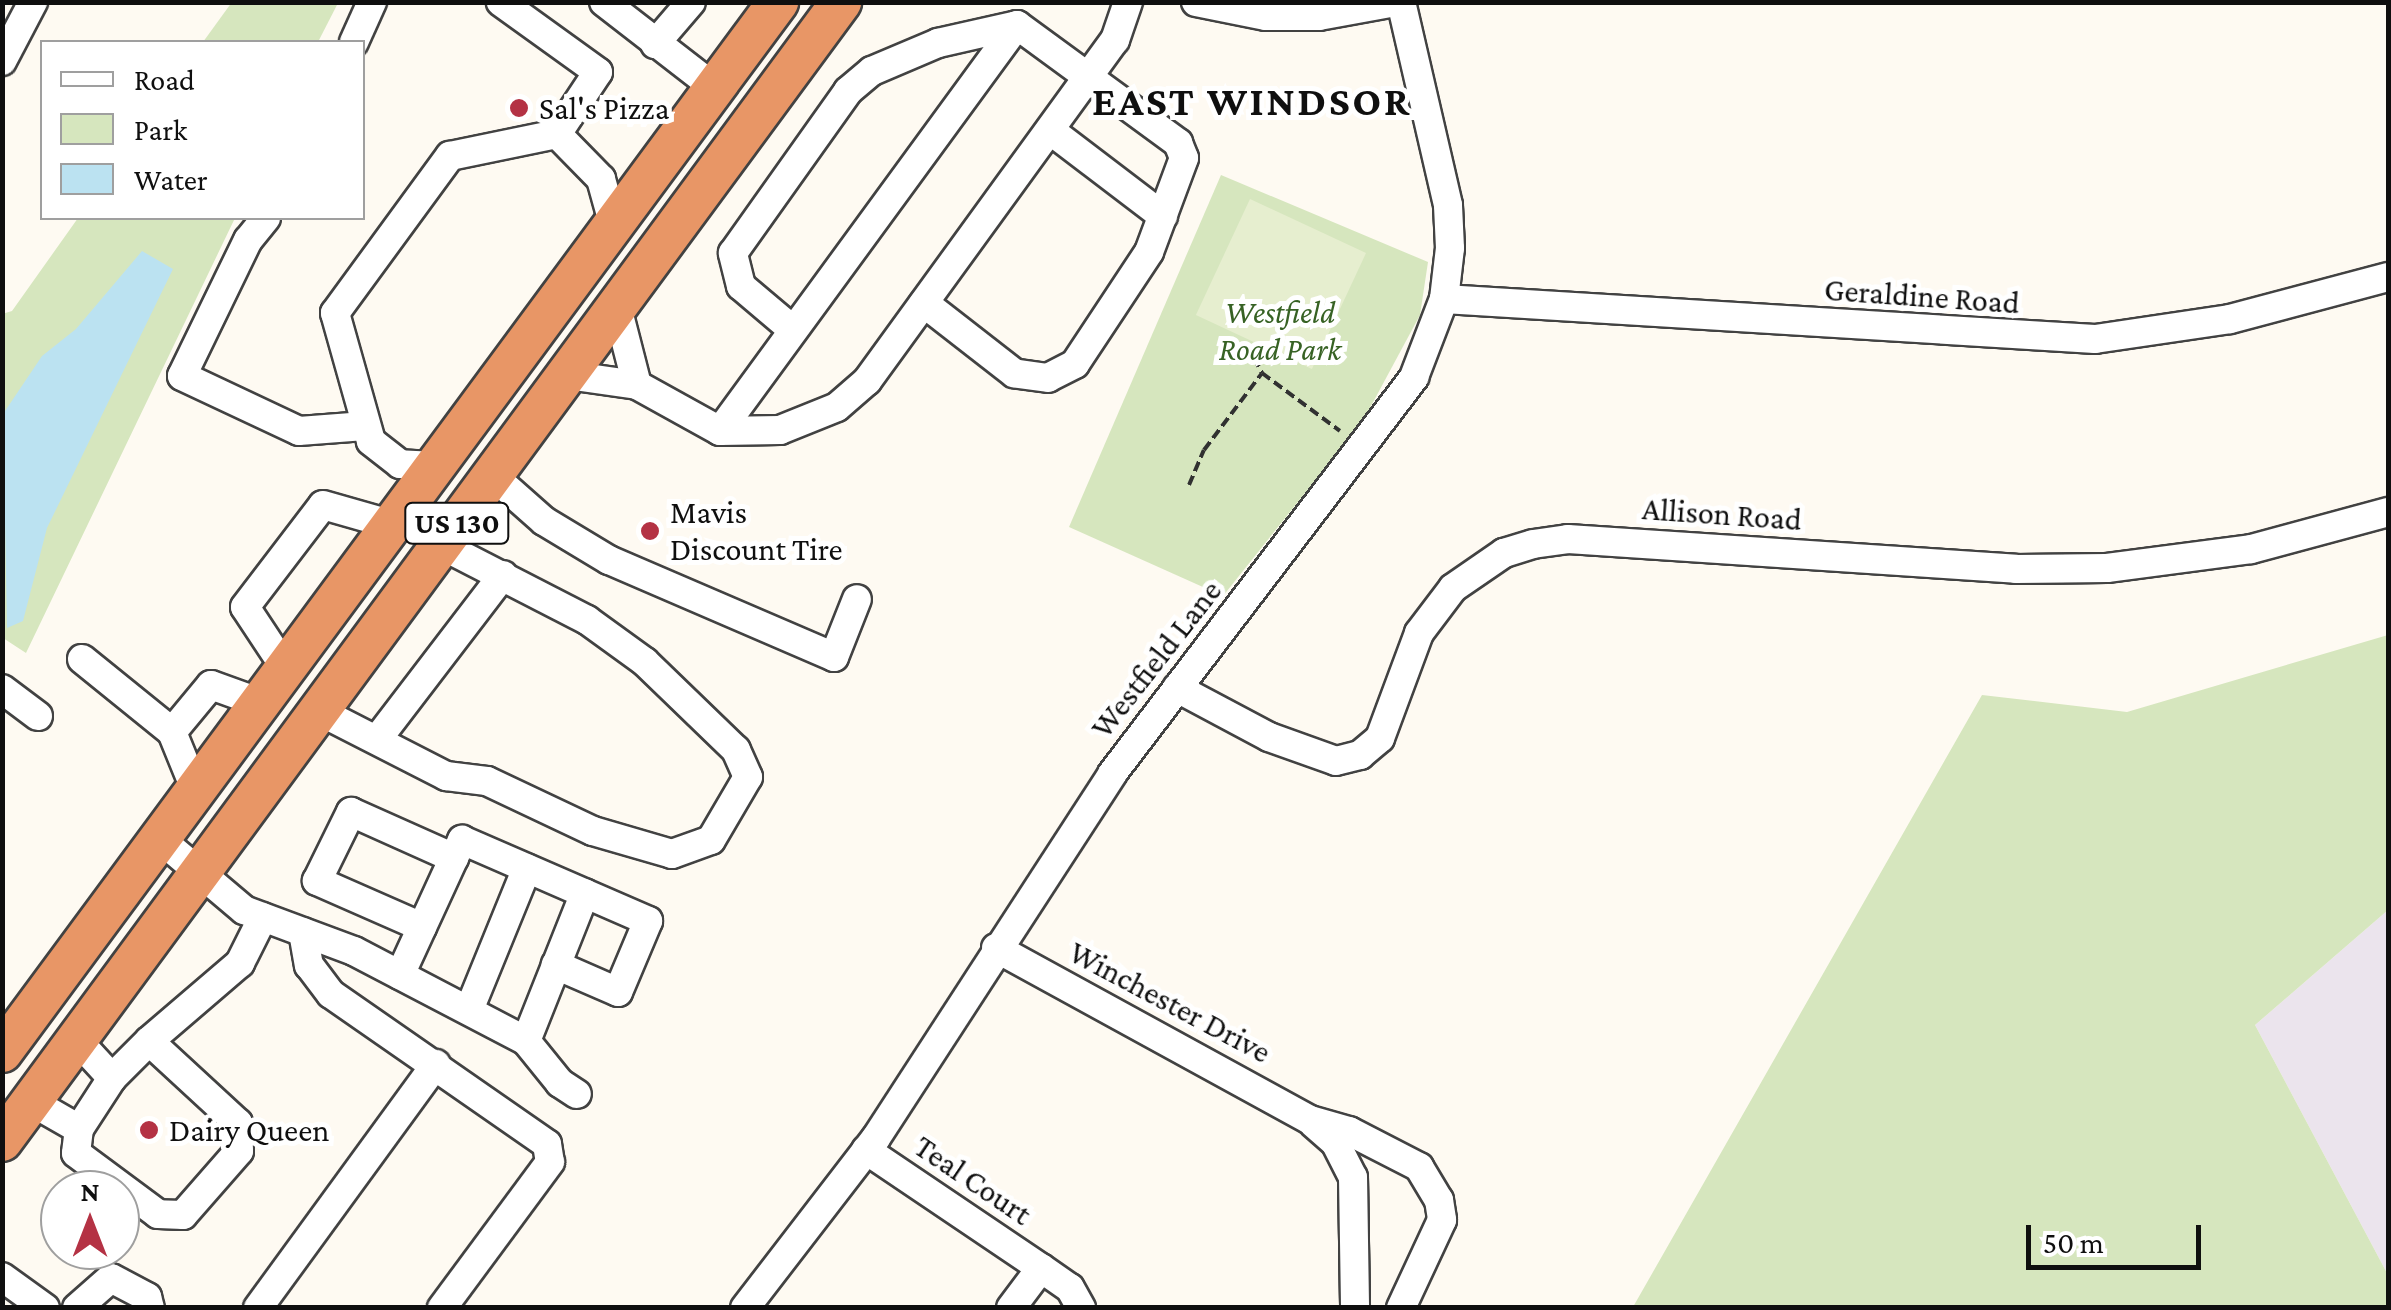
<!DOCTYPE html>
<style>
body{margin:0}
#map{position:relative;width:2391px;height:1310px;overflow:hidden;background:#fefaf2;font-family:"Crimson Pro",serif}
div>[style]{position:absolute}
.industrial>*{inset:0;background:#ebe4ed}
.green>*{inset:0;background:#d6e6be}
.pitch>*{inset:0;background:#e6eecf;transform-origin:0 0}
.water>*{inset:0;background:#bbe2f1}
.path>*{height:4px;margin-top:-2px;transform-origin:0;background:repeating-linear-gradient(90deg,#313131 0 10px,transparent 0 15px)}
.roads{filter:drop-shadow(2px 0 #424242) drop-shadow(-2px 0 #424242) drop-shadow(0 2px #424242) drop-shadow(0 -2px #424242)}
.minor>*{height:28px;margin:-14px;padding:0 14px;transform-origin:14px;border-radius:14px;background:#fff}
.highway>*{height:40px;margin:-20px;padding:0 20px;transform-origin:20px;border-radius:20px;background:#e89666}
.dots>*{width:28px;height:28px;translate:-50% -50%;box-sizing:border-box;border:5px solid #fff;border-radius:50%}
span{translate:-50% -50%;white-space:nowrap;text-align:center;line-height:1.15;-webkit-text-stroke:10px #fff;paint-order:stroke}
.shield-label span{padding:2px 8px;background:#fff;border:2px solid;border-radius:8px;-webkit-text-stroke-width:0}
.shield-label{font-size:30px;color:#0f0f0f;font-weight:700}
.poi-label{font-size:32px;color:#0f0f0f}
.left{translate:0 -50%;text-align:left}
.street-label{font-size:32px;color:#0f0f0f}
.park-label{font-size:32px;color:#376224;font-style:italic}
.district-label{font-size:42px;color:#0f0f0f;font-weight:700;letter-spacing:2.5px}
.frame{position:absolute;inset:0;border:5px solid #0f0f0f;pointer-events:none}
.legend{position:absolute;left:40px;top:40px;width:325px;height:180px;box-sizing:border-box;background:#fff;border:2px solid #9f9f9f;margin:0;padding:12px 18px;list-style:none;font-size:30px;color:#0f0f0f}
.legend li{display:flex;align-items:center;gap:20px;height:50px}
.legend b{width:50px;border:2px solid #9f9f9f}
.north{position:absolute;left:40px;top:1170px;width:100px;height:100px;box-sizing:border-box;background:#fff;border:2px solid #9f9f9f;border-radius:50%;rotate:0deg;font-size:28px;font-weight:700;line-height:40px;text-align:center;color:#0f0f0f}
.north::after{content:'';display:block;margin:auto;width:35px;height:45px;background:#b43244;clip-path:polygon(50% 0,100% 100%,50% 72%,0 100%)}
.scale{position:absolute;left:2026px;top:1225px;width:175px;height:45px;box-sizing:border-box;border:5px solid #0f0f0f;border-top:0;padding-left:12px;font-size:30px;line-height:35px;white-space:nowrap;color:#0f0f0f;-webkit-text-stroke:8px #fff;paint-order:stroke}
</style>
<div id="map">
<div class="industrial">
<div style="clip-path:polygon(2388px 910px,2388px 1275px,2255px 1025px)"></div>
</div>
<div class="green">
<div style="clip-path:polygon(232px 2px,338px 2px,338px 3px,318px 42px,203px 42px)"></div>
<div style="clip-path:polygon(1221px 175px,1428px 262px,1420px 315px,1364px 419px,1223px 596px,1069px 527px)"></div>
<div style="clip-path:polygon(78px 218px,235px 218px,26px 653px,3px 638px,2px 314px,12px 311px)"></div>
<div style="clip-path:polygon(2388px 635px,2388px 910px,2255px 1025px,2388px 1275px,2388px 1307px,1633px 1307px,1982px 695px,2127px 712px)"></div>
</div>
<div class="pitch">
<div style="left:1250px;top:199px;width:128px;height:128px;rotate:25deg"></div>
</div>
<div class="water">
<div style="clip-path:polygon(142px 251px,173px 269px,47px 528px,23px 621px,7px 628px,3px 414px,42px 356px,76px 329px)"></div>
</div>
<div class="path">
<div style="left:1258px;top:343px;width:16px;rotate:105deg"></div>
<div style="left:1254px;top:358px;width:17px;rotate:62deg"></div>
<div style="left:1262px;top:373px;width:97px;rotate:36.6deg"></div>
<div style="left:1189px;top:485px;width:38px;rotate:-67deg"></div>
<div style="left:1204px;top:450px;width:96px;rotate:-53deg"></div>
</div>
<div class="roads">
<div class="minor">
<div style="left:604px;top:2px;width:140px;rotate:37.8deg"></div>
<div style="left:1196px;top:2px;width:71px;rotate:11.3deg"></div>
<div style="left:1266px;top:16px;width:53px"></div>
<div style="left:1319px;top:16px;width:78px;rotate:-10.3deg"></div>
<div style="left:354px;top:42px;width:44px;rotate:-65.8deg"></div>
<div style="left:655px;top:44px;width:55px;rotate:-49.4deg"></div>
<div style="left:2px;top:61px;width:67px;rotate:-62.3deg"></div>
<div style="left:1050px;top:130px;width:142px;rotate:37.3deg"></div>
<div style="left:557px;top:134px;width:63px;rotate:45.6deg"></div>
<div style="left:601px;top:179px;width:49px;rotate:74.5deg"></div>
<div style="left:266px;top:218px;width:28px;rotate:129deg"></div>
<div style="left:248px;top:240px;width:151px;rotate:115.9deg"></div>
<div style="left:182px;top:376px;width:129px;rotate:25.2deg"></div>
<div style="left:299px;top:431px;width:66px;rotate:-4.3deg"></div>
<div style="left:1444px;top:299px;width:652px;rotate:3.52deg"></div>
<div style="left:2095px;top:339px;width:136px;rotate:-8.4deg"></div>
<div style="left:2230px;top:319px;width:163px;rotate:-14.9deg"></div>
<div style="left:793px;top:330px;width:68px;rotate:-139.8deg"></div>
<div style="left:741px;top:286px;width:34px;rotate:-104deg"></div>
<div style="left:733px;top:253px;width:199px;rotate:-54.6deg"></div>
<div style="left:848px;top:91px;width:31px;rotate:-40deg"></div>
<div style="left:872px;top:71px;width:72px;rotate:-23deg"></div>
<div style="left:938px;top:43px;width:81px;rotate:-12.8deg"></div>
<div style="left:1017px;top:25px;width:200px;rotate:36.2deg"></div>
<div style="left:1178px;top:143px;width:16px;rotate:68deg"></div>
<div style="left:1184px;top:158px;width:100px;rotate:110.4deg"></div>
<div style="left:1149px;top:252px;width:134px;rotate:123.5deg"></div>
<div style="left:1075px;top:364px;width:30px;rotate:153deg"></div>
<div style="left:1048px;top:378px;width:34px;rotate:-172deg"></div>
<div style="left:1014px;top:373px;width:114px;rotate:-142.1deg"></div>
<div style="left:567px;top:375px;width:71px;rotate:8.1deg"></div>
<div style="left:637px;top:385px;width:81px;rotate:-104.4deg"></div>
<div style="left:637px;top:385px;width:95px;rotate:29deg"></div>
<div style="left:720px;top:431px;width:60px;rotate:-1deg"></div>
<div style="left:780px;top:430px;width:61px;rotate:-22deg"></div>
<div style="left:837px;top:407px;width:40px;rotate:-41deg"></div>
<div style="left:867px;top:381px;width:422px;rotate:-54deg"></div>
<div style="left:1115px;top:40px;width:40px;rotate:-71.1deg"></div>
<div style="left:720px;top:431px;width:503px;rotate:-53.81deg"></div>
<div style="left:436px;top:466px;width:36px;rotate:-177deg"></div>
<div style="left:400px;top:464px;width:37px;rotate:-142deg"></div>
<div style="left:371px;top:441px;width:133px;rotate:-105.7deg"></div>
<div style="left:335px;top:313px;width:195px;rotate:-53.8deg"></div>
<div style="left:450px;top:156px;width:109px;rotate:-11.6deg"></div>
<div style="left:557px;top:134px;width:74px;rotate:-56.5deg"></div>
<div style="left:598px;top:72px;width:120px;rotate:-144.2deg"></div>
<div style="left:492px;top:475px;width:69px;rotate:41.5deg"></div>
<div style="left:544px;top:521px;width:76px;rotate:31deg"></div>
<div style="left:609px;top:560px;width:245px;rotate:23.3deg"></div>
<div style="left:834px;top:657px;width:62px;rotate:-68.4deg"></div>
<div style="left:82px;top:659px;width:116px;rotate:39deg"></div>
<div style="left:172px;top:732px;width:64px;rotate:67.9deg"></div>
<div style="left:286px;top:669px;width:74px;rotate:-123.5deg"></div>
<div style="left:245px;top:607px;width:128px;rotate:-52.6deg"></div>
<div style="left:323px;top:505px;width:73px;rotate:15.9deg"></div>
<div style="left:1177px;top:688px;width:104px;rotate:28deg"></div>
<div style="left:1269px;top:737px;width:71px;rotate:19.7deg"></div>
<div style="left:1336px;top:761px;width:25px;rotate:-14deg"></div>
<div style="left:1360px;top:755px;width:26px;rotate:-40deg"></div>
<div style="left:1380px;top:738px;width:112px;rotate:-69.6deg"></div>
<div style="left:1419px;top:633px;width:56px;rotate:-52.9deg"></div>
<div style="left:1453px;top:588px;width:62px;rotate:-34.5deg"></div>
<div style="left:1504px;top:553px;width:30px;rotate:-17deg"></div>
<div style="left:1533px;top:544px;width:35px;rotate:-8deg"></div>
<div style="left:1568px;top:539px;width:449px;rotate:3.8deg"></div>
<div style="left:2016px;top:569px;width:91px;rotate:-0.6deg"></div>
<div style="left:2107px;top:568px;width:145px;rotate:-7.5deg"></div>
<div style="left:2251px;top:549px;width:142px;rotate:-15.1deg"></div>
<div style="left:2px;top:689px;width:45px;rotate:36.9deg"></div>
<div style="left:319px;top:711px;width:143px;rotate:27.1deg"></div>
<div style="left:446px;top:776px;width:41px;rotate:7deg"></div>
<div style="left:487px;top:781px;width:117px;rotate:25.3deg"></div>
<div style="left:593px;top:831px;width:82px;rotate:16.2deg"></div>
<div style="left:672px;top:854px;width:41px;rotate:-19.7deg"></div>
<div style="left:711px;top:840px;width:73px;rotate:-59.6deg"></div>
<div style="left:748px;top:777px;width:30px;rotate:-114deg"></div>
<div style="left:736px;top:750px;width:127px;rotate:-136deg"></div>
<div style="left:645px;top:662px;width:72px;rotate:-144.1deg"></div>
<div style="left:587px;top:620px;width:164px;rotate:-152.8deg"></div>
<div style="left:172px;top:732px;width:61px;rotate:-50.3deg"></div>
<div style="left:211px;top:685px;width:53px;rotate:19.8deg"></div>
<div style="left:379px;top:737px;width:204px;rotate:-52.6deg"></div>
<div style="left:160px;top:839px;width:110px;rotate:40.2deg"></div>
<div style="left:244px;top:910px;width:117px;rotate:20.4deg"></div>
<div style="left:354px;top:951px;width:194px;rotate:27.6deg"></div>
<div style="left:526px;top:1041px;width:159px;rotate:-68.3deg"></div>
<div style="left:422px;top:927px;width:115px;rotate:-156.3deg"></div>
<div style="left:317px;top:881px;width:77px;rotate:-63.8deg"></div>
<div style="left:351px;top:812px;width:113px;rotate:24.1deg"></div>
<div style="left:303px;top:932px;width:34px;rotate:80deg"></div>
<div style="left:309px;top:965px;width:36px;rotate:53deg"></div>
<div style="left:331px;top:994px;width:263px;rotate:34.8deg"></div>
<div style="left:547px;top:1144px;width:18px;rotate:81deg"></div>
<div style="left:550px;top:1162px;width:182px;rotate:126.5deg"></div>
<div style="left:996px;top:948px;width:358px;rotate:28.7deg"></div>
<div style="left:1310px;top:1120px;width:41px;rotate:15.8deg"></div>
<div style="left:1349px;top:1131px;width:79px;rotate:27.2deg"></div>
<div style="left:1419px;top:1167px;width:39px;rotate:59deg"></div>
<div style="left:1439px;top:1200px;width:20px;rotate:81deg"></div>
<div style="left:1442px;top:1220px;width:97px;rotate:115deg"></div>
<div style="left:400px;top:975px;width:149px;rotate:-65.3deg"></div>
<div style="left:462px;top:840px;width:203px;rotate:23.5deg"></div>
<div style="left:648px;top:921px;width:77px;rotate:112.9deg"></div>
<div style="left:618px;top:992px;width:68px;rotate:-156.5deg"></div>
<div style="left:469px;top:1010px;width:153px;rotate:-67.8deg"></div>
<div style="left:77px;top:1040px;width:52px;rotate:47.4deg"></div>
<div style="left:149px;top:1041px;width:121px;rotate:42.7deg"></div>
<div style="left:238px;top:1123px;width:28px;rotate:88deg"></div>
<div style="left:239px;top:1151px;width:85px;rotate:131.2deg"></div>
<div style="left:183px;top:1215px;width:25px;rotate:-178deg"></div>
<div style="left:158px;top:1214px;width:102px;rotate:-143.4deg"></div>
<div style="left:76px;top:1153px;width:24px;rotate:-83deg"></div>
<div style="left:79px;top:1129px;width:61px;rotate:-57.1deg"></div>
<div style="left:112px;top:1078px;width:52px;rotate:-45deg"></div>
<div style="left:149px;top:1041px;width:120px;rotate:-40.6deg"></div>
<div style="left:240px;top:963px;width:51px;rotate:-63.4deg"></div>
<div style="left:526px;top:1041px;width:54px;rotate:51deg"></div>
<div style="left:560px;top:1083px;width:20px;rotate:33deg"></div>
<div style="left:32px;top:1102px;width:54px;rotate:29.9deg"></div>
<div style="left:1314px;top:1124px;width:28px;rotate:41deg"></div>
<div style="left:1335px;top:1142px;width:39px;rotate:63deg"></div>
<div style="left:1353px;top:1177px;width:131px;rotate:89.1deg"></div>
<div style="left:866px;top:1150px;width:211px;rotate:34deg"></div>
<div style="left:2px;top:1277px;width:53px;rotate:35.8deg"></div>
<div style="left:77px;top:1308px;width:45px;rotate:-41.4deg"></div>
<div style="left:111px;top:1278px;width:41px;rotate:27.8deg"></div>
<div style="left:147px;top:1297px;width:11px;rotate:75deg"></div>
<div style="left:258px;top:1308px;width:302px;rotate:-53.9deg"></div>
<div style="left:745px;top:1308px;width:215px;rotate:-52.4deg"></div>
<div style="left:876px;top:1138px;width:434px;rotate:-57deg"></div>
<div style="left:1112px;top:774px;width:499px;rotate:-52.7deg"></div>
<div style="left:1414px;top:377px;width:84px;rotate:-69deg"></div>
<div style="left:1444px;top:299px;width:51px;rotate:-83.3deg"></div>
<div style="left:1450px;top:248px;width:43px;rotate:-92.7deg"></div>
<div style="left:1448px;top:205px;width:208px;rotate:-103deg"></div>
<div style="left:1011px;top:1308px;width:50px;rotate:-53.1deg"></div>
<div style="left:1041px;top:1268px;width:35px;rotate:35deg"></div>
<div style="left:1070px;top:1288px;width:23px;rotate:61deg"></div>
</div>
<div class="highway">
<div style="left:2px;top:1052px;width:1306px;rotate:-53.53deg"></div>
<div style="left:2px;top:1141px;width:1415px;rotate:-53.62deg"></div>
</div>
</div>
<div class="dots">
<div style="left:519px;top:108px;background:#b43244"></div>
<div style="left:650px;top:531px;background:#b43244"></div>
<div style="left:149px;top:1130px;background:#b43244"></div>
</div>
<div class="shield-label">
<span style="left:457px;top:523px">US 130</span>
</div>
<div class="poi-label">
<span class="left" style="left:539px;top:108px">Sal's Pizza</span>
<span class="left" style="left:670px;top:531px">Mavis<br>Discount Tire</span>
<span class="left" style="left:169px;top:1130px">Dairy Queen</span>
</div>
<div class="street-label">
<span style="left:1922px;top:296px;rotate:4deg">Geraldine Road</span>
<span style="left:1722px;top:514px;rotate:4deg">Allison Road</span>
<span style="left:1156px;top:659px;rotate:-52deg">Westfield Lane</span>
<span style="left:1170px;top:1002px;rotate:28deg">Winchester Drive</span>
<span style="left:973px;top:1180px;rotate:34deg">Teal Court</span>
</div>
<div class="park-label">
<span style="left:1280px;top:331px">Westfield<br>Road Park</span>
</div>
<div class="district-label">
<span style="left:1252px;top:101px">EAST WINDSOR</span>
</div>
<div class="frame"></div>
<ul class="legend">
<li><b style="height:12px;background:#fff"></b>Road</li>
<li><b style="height:28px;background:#d6e6be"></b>Park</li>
<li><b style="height:28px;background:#bbe2f1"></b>Water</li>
</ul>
<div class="north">N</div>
<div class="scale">50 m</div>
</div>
